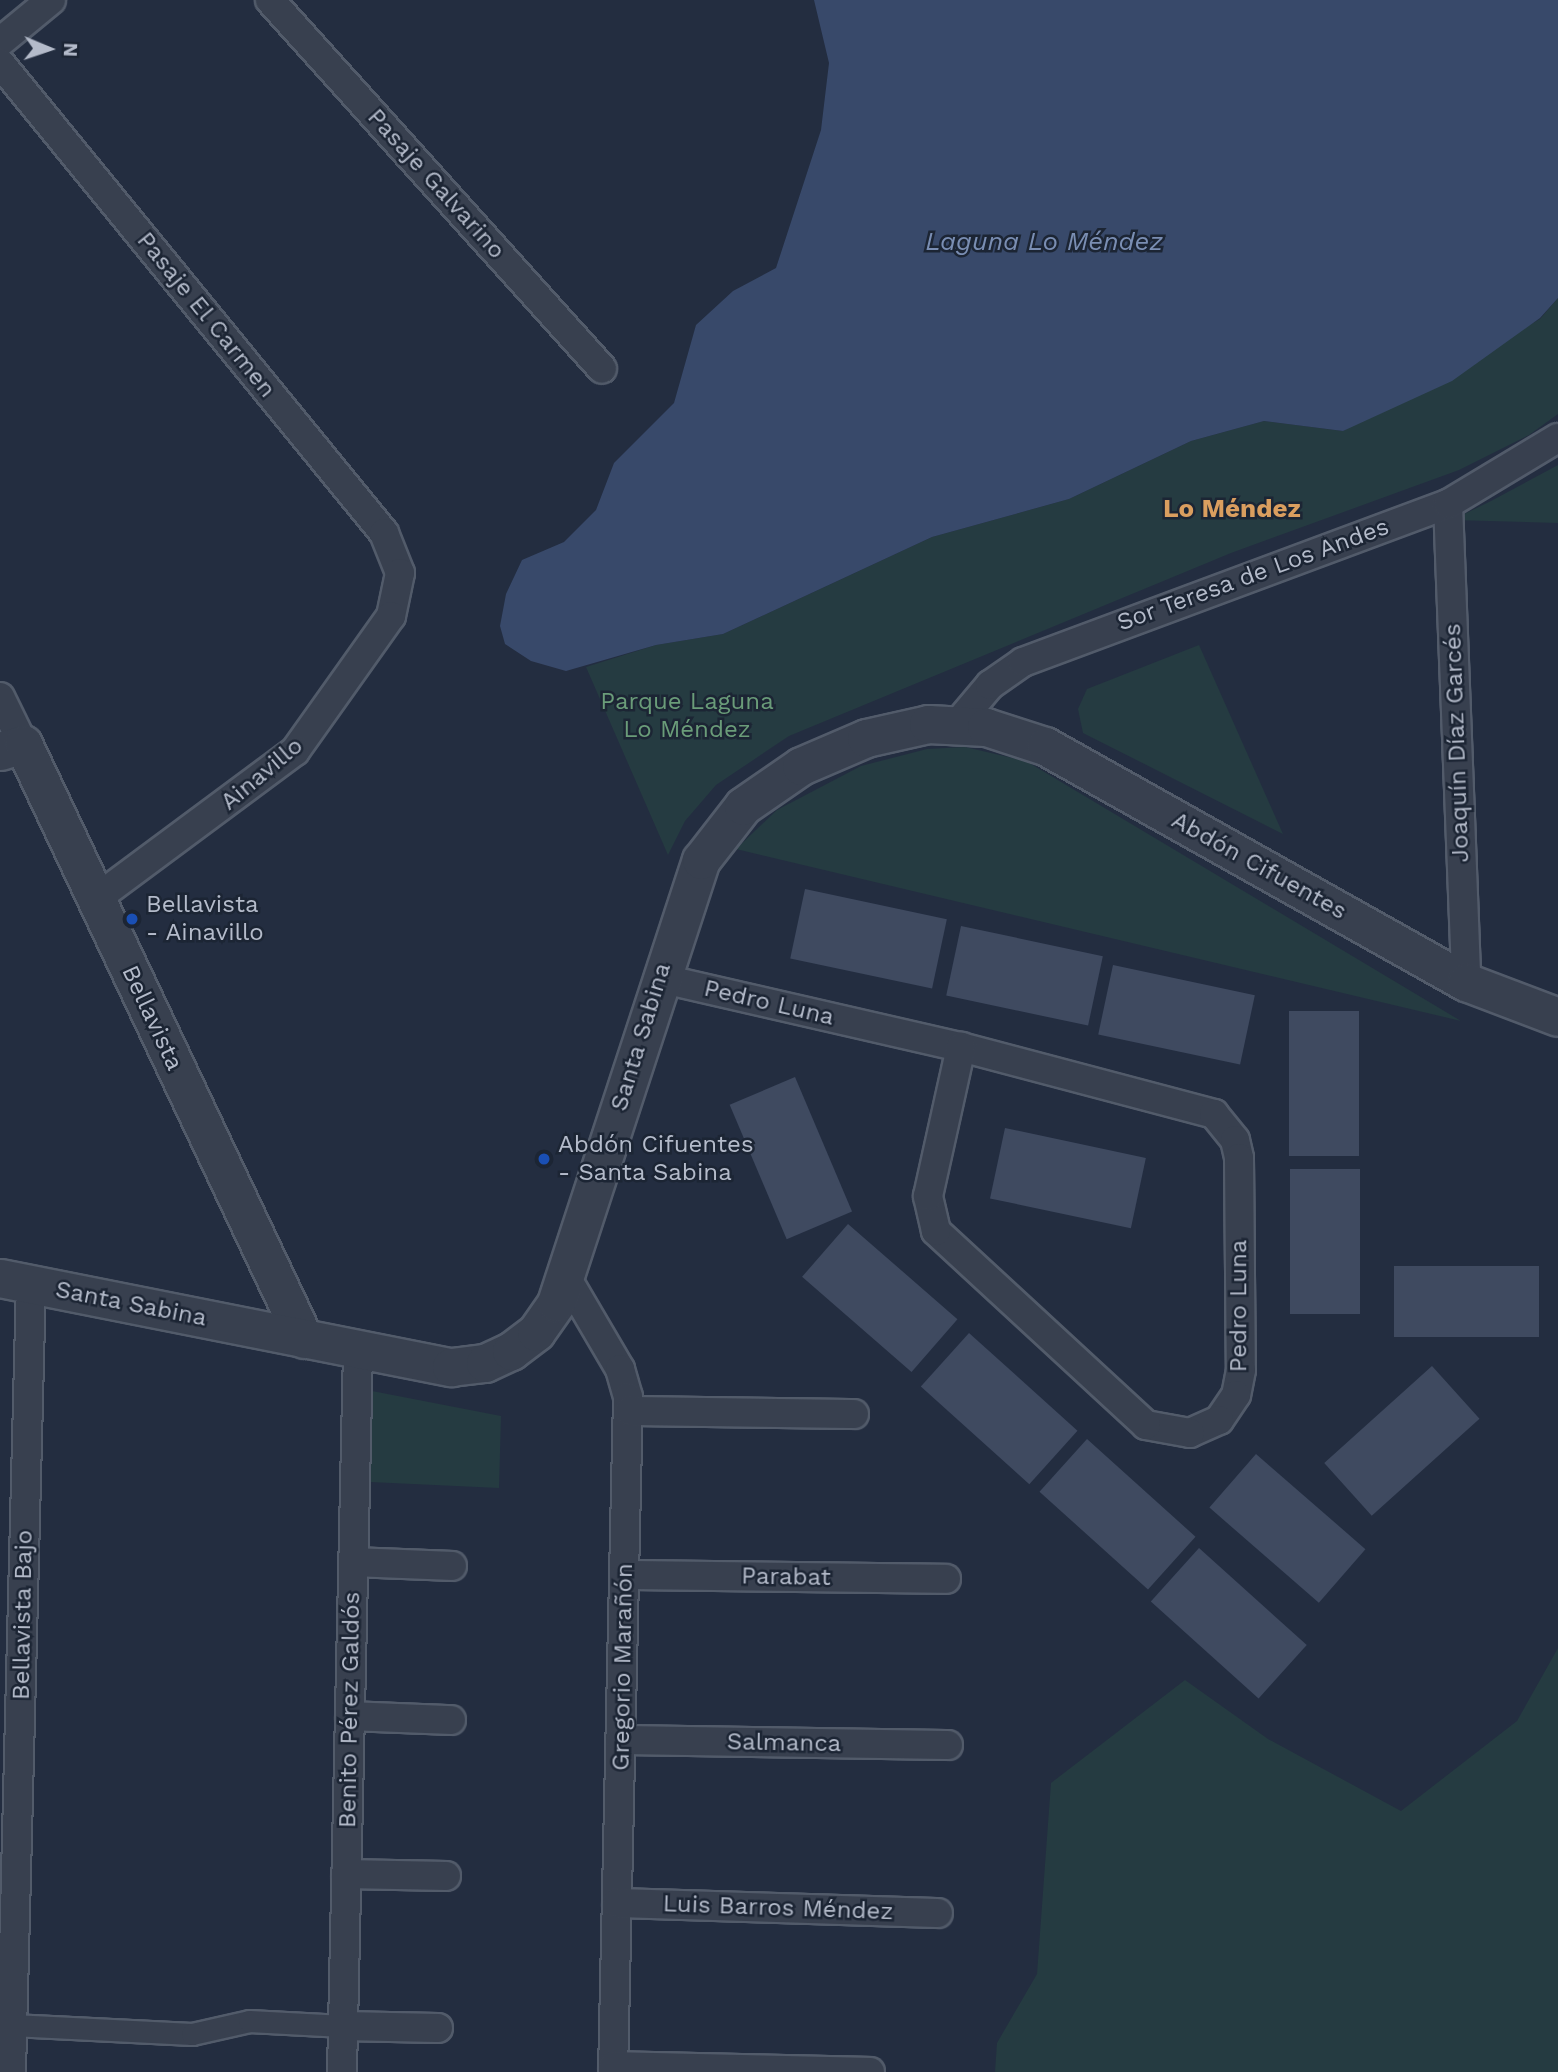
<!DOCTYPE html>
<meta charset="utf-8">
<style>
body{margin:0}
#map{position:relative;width:1558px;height:2072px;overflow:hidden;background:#232d40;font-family:"Work Sans",sans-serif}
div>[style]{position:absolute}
.green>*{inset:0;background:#253b41}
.water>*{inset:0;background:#38496a}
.building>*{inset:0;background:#3f4a60;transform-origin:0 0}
.roads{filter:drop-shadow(2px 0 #525b6a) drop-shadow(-2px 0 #525b6a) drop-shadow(0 2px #525b6a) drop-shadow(0 -2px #525b6a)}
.pedestrian>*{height:21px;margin:-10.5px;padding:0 10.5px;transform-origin:10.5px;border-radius:10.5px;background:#38404f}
.minor>*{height:28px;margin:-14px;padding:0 14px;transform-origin:14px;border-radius:14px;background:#38404f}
.tertiary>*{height:37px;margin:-18.5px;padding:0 18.5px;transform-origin:18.5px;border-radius:18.5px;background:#38404f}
.dots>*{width:19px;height:19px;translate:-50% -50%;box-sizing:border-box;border:4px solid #1c2534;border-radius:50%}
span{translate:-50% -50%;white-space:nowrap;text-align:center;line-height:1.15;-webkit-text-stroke:5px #1c2534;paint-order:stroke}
.street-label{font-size:24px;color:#b4bbca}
.park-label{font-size:24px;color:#6a9c79}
.poi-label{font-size:24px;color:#b4bbca}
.left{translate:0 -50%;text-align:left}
.water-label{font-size:26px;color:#7a8eb3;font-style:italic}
.neighbourhood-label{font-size:26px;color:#da9e5f;font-weight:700}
.north{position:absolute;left:14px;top:14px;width:70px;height:70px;-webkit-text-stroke:5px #1c2534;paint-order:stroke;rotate:92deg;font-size:19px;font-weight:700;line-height:28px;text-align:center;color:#b4bbca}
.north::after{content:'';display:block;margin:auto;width:24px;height:32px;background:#b4bbca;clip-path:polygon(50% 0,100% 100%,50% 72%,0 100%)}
</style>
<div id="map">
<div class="green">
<div style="clip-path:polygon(1558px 298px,1558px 414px,1529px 435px,1459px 470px,1231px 553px,789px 736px,716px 785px,685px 821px,668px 855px,586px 667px,656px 645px,723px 634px,932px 537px,1069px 499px,1191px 441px,1264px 421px,1343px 431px,1540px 319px)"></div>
<div style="clip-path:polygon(1558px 465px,1558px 523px,1452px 520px,1491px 501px)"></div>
<div style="clip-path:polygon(1199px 645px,1283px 834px,1083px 733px,1078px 709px,1087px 689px)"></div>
<div style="clip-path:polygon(965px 747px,1026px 761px,1461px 1021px,736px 849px,777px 810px,861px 766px,927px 749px)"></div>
<div style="clip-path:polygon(372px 1391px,501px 1416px,499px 1488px,370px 1482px)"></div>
<div style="clip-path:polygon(1558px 1648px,1558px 2072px,995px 2072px,997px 2043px,1037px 1974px,1051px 1783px,1185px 1680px,1268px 1739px,1401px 1811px,1517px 1721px)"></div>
</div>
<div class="water">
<div style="clip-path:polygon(814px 0,1558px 0,1558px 298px,1540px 318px,1452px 381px,1343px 431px,1264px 421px,1191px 441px,1069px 499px,932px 537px,723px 634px,656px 645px,566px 671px,531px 661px,505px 644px,500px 626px,506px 594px,522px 560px,564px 542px,596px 510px,614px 463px,674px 403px,696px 325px,733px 291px,776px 268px,821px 130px,829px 63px)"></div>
</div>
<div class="building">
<div style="left:805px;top:889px;width:145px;height:71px;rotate:12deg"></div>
<div style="left:961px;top:926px;width:145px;height:71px;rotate:12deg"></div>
<div style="left:1113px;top:965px;width:145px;height:71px;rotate:12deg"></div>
<div style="left:1289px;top:1011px;width:70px;height:145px"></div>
<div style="left:795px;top:1077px;width:146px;height:71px;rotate:67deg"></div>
<div style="left:1005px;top:1128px;width:144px;height:72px;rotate:12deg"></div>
<div style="left:1360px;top:1169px;width:145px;height:70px;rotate:90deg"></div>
<div style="left:848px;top:1224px;width:145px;height:70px;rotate:41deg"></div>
<div style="left:1394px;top:1266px;width:145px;height:71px"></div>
<div style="left:969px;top:1333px;width:146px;height:72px;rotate:42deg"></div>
<div style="left:1432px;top:1366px;width:71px;height:145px;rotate:48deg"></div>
<div style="left:1087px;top:1439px;width:146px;height:71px;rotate:42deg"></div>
<div style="left:1256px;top:1454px;width:145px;height:71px;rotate:41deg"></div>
<div style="left:1199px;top:1548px;width:145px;height:72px;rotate:42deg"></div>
</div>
<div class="roads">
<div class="pedestrian">
<div style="left:12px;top:2025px;width:180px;rotate:2.9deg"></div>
<div style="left:192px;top:2034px;width:58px;rotate:-12.8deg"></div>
<div style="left:249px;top:2021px;width:94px;rotate:3deg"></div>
</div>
<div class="minor">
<div style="left:270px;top:0;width:496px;rotate:48deg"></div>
<div style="left:0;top:42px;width:66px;rotate:-39.5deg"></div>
<div style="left:0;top:63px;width:607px;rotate:50.75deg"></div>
<div style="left:384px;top:533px;width:43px;rotate:68.2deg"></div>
<div style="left:400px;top:573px;width:44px;rotate:101.8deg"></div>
<div style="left:391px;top:616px;width:166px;rotate:125.4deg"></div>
<div style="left:295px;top:751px;width:248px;rotate:143.4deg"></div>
<div style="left:1448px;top:504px;width:478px;rotate:87.8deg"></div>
<div style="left:0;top:697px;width:52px;rotate:63.9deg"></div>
<div style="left:958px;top:723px;width:50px;rotate:-49.9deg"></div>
<div style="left:990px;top:685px;width:40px;rotate:-34.9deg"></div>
<div style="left:1023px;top:662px;width:453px;rotate:-20.4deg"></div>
<div style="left:1448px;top:504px;width:128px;rotate:-31deg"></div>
<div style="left:659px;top:978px;width:310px;rotate:12.9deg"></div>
<div style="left:961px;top:1047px;width:262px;rotate:14.8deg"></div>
<div style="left:1214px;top:1114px;width:33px;rotate:51deg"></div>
<div style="left:1235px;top:1140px;width:18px;rotate:77deg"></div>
<div style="left:1239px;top:1158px;width:212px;rotate:89.5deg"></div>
<div style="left:1241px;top:1370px;width:25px;rotate:101deg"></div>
<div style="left:1236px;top:1395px;width:30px;rotate:124deg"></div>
<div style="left:1219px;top:1420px;width:32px;rotate:156deg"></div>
<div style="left:1190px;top:1433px;width:45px;rotate:-169.7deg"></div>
<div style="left:1146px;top:1425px;width:286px;rotate:-137.3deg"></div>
<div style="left:936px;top:1231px;width:36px;rotate:-103deg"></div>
<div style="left:928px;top:1196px;width:153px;rotate:-77.5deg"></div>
<div style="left:566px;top:1277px;width:107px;rotate:59.6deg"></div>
<div style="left:620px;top:1369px;width:29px;rotate:74deg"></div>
<div style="left:628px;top:1397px;width:675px;rotate:91.27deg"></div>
<div style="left:629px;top:1411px;width:225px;rotate:0.8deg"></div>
<div style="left:354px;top:1562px;width:98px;rotate:2.3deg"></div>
<div style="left:625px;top:1575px;width:321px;rotate:0.7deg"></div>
<div style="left:350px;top:1716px;width:101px;rotate:2.3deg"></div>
<div style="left:621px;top:1740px;width:327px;rotate:0.9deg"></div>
<div style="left:346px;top:1874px;width:100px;rotate:1.1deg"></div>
<div style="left:617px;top:1903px;width:321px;rotate:1.8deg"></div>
<div style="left:343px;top:2026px;width:95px;rotate:1.2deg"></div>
<div style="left:613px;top:2066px;width:257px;rotate:1.3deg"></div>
<div style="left:11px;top:2072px;width:788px;rotate:-88.55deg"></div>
<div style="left:342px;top:2072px;width:723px;rotate:-88.73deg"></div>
</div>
<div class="tertiary">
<div style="left:0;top:751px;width:24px;rotate:-17deg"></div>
<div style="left:23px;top:744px;width:658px;rotate:64.72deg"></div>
<div style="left:0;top:1278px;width:460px;rotate:11.2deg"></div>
<div style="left:451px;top:1367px;width:34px;rotate:-7deg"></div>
<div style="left:485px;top:1363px;width:29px;rotate:-25deg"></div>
<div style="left:511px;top:1351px;width:31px;rotate:-37deg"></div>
<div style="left:536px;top:1332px;width:35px;rotate:-55deg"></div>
<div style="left:556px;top:1303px;width:466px;rotate:-71.9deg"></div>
<div style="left:701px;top:860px;width:68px;rotate:-52.1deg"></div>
<div style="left:743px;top:806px;width:70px;rotate:-34.6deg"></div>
<div style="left:801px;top:766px;width:71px;rotate:-23.3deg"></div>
<div style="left:866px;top:738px;width:64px;rotate:-12.7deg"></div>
<div style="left:928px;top:724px;width:58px;rotate:3deg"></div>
<div style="left:986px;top:727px;width:62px;rotate:17.9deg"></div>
<div style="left:1045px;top:746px;width:483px;rotate:29.3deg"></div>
<div style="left:1466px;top:982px;width:98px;rotate:20.8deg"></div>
</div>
</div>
<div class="dots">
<div style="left:132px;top:919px;background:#1a4fb4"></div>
<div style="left:544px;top:1159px;background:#1a4fb4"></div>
</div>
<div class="street-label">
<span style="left:436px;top:184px;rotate:48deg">Pasaje Galvarino</span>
<span style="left:206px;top:315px;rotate:51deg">Pasaje El Carmen</span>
<span style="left:1253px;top:575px;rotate:-20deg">Sor Teresa de Los Andes</span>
<span style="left:1457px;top:743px;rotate:-92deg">Joaquín Díaz Garcés</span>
<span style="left:262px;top:774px;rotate:-40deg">Ainavillo</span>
<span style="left:1259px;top:866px;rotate:29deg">Abdón Cifuentes</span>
<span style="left:769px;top:1003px;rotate:13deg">Pedro Luna</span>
<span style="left:152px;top:1018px;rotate:65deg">Bellavista</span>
<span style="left:641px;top:1037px;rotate:-73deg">Santa Sabina</span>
<span style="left:131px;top:1304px;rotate:11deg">Santa Sabina</span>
<span style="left:1239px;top:1306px;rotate:-90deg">Pedro Luna</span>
<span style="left:786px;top:1577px;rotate:1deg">Parabat</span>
<span style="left:23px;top:1615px;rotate:-89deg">Bellavista Bajo</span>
<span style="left:623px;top:1667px;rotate:-89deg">Gregorio Marañón</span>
<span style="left:350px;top:1710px;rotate:-89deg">Benito Pérez Galdós</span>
<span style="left:784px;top:1743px;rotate:1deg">Salmanca</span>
<span style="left:778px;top:1908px;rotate:2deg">Luis Barros Méndez</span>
</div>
<div class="park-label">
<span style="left:687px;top:716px">Parque Laguna<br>Lo Méndez</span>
</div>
<div class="poi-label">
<span class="left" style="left:146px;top:919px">Bellavista<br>- Ainavillo</span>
<span class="left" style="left:558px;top:1159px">Abdón Cifuentes<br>- Santa Sabina</span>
</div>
<div class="water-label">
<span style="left:1044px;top:242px">Laguna Lo Méndez</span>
</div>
<div class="neighbourhood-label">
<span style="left:1232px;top:509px">Lo Méndez</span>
</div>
<div class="north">N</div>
</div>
